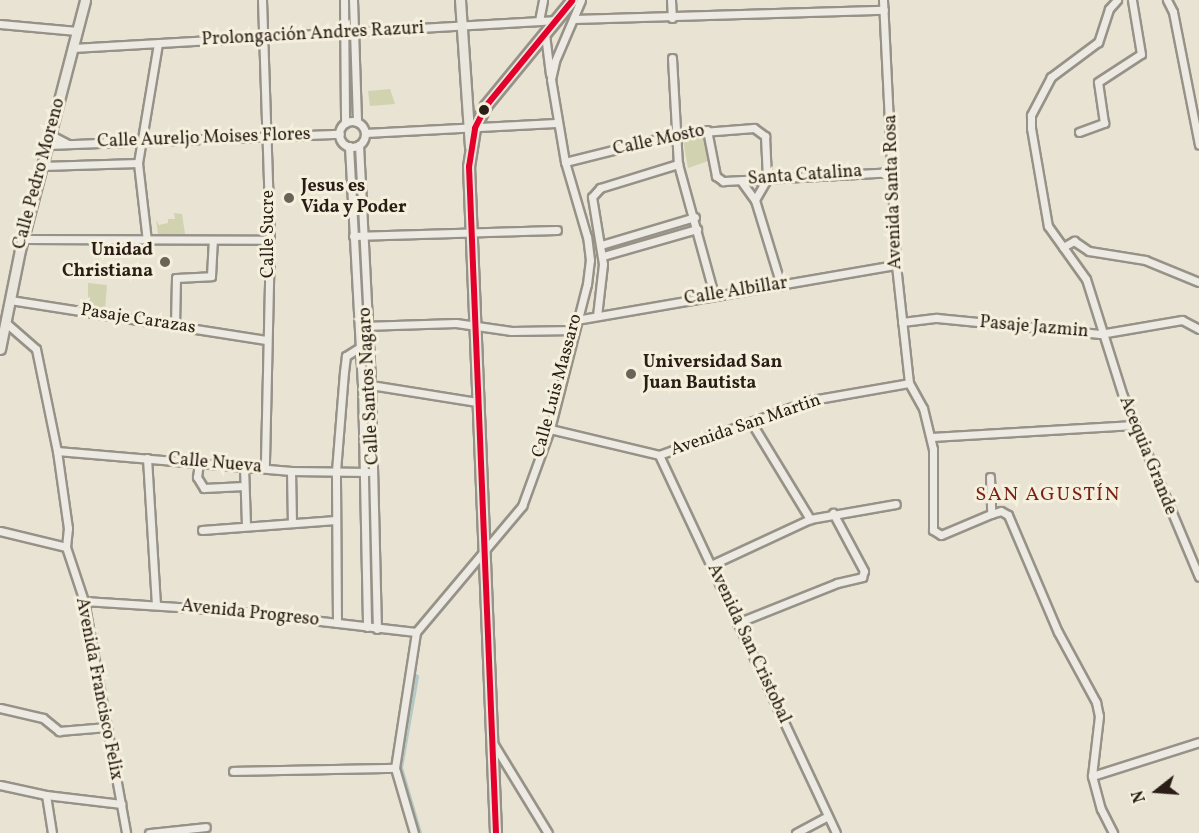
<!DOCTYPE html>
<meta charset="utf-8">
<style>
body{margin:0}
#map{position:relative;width:1199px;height:833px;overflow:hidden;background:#e8e3d2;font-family:Vollkorn,serif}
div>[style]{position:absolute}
.green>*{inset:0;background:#d0d2b0}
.canal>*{height:6px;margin:-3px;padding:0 3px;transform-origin:3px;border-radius:3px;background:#b4c9c5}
.roads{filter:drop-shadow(2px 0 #979288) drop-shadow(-2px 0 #979288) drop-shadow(0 2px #979288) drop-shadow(0 -2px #979288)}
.minor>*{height:7px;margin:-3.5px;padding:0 3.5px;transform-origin:3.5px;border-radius:3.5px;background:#eceae2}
.minor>.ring{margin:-3.5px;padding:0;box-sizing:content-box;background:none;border:7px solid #eceae2;border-radius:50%}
.major>*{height:9px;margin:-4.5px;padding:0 4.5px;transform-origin:4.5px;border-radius:4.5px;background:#e9e6dd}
.highway>*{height:10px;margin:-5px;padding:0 5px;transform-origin:5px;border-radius:5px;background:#e9e6dd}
.bus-1>*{height:6px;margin:-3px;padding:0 3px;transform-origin:3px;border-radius:3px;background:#e4002b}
.dots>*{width:16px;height:16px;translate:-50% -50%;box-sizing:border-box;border:3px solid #f5f0dd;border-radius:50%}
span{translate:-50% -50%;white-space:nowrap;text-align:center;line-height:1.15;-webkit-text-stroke:6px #f5f0dd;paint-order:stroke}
.street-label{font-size:18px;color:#2a1d16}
.poi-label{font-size:18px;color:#2a1d16;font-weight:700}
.left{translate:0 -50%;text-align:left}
.right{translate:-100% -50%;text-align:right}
.neighbourhood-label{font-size:20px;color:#7a1f14;letter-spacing:1.5px}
.north{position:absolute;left:1127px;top:761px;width:60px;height:60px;-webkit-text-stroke:4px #f5f0dd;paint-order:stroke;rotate:253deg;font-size:16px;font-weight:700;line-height:24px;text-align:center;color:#2a1d16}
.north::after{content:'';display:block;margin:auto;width:21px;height:27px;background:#2a1d16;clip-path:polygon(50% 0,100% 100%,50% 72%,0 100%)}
</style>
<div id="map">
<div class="green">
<div style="clip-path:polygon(390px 89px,395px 104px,370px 106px,368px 91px)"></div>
<div style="clip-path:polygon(704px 132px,711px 160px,688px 168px,682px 135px)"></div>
<div style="clip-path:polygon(174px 213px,182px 214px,185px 234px,158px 234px,156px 220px,159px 225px,168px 223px,168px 219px,175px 219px)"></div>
<div style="clip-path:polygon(88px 283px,107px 285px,105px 309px,88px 306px)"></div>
</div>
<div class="canal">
<div style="left:416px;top:677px;width:92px;rotate:100deg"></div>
<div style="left:400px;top:768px;width:68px;rotate:73.7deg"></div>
</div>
<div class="roads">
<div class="minor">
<div style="left:262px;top:0;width:240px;rotate:88.1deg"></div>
<div style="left:270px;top:240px;width:228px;rotate:91.3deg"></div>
<div style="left:344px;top:0;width:123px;rotate:89.5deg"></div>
<div style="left:353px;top:0;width:122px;rotate:88.1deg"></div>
<div style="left:671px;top:0;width:18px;rotate:87deg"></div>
<div style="left:883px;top:0;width:265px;rotate:87.2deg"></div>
<div style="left:896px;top:265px;width:119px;rotate:83.7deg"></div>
<div style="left:909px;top:383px;width:29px;rotate:61deg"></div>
<div style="left:923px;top:408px;width:42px;rotate:76.3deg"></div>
<div style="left:933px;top:449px;width:81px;rotate:90deg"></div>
<div style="left:933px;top:530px;width:9px;rotate:32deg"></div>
<div style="left:941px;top:535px;width:54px;rotate:-22.8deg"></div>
<div style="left:991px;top:514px;width:10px;rotate:-17deg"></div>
<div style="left:1001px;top:511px;width:8px;rotate:30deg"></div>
<div style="left:1008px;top:515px;width:127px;rotate:66.9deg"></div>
<div style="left:1058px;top:632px;width:80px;rotate:61.5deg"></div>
<div style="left:1096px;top:702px;width:14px;rotate:78deg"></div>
<div style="left:1099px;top:716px;width:60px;rotate:96.7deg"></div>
<div style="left:1092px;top:776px;width:34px;rotate:75deg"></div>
<div style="left:1101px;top:809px;width:27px;rotate:63deg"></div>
<div style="left:1117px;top:0;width:12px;rotate:132deg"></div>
<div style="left:1109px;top:9px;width:35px;rotate:108deg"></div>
<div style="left:1098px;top:42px;width:59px;rotate:143.3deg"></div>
<div style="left:1051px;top:77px;width:43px;rotate:117.8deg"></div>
<div style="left:1031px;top:115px;width:13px;rotate:90deg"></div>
<div style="left:1031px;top:128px;width:99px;rotate:80.2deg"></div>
<div style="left:1048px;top:226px;width:65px;rotate:54.4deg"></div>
<div style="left:1086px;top:279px;width:123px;rotate:72.5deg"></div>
<div style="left:1123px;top:396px;width:196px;rotate:67.2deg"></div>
<div style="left:1167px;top:0;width:13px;rotate:63deg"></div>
<div style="left:1173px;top:12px;width:135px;rotate:78.9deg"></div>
<div style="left:574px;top:19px;width:310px;rotate:-1.7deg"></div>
<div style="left:539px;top:21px;width:21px;rotate:-79deg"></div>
<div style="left:0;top:24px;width:77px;rotate:5.2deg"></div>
<div style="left:545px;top:34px;width:40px;rotate:82.9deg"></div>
<div style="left:72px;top:48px;width:483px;rotate:-3.3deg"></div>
<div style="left:672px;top:58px;width:106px;rotate:86.8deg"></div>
<div style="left:678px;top:164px;width:136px;rotate:74.6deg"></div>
<div class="ring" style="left:339px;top:121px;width:19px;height:19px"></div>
<div style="left:707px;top:130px;width:47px;rotate:78.9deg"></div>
<div style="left:716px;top:176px;width:9px;rotate:36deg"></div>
<div style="left:723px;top:181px;width:169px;rotate:-3deg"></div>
<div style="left:1079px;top:132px;width:27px;rotate:-20deg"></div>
<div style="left:1104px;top:123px;width:41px;rotate:-98.3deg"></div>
<div style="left:1098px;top:82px;width:51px;rotate:-33.1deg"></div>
<div style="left:1141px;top:54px;width:55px;rotate:-99.5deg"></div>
<div style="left:365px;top:133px;width:193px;rotate:-3deg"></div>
<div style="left:51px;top:135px;width:19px;rotate:28deg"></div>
<div style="left:48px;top:145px;width:292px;rotate:-2.2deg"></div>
<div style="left:359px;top:145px;width:240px;rotate:87.1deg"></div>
<div style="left:371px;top:385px;width:244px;rotate:88.6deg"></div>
<div style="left:349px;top:146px;width:237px;rotate:86.9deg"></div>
<div style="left:362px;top:383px;width:244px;rotate:88.8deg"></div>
<div style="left:565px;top:162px;width:115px;rotate:-14deg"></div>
<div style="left:677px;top:134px;width:77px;rotate:-4.5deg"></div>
<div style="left:754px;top:128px;width:14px;rotate:36deg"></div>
<div style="left:765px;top:136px;width:43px;rotate:87.3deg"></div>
<div style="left:767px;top:179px;width:24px;rotate:120deg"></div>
<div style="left:42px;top:166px;width:96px;rotate:-1.8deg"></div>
<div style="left:741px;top:181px;width:24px;rotate:54deg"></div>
<div style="left:755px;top:200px;width:89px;rotate:73deg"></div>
<div style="left:353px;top:236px;width:204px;rotate:-1.7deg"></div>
<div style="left:23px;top:239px;width:247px;rotate:0.2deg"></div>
<div style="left:147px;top:241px;width:79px;rotate:-96.6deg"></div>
<div style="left:138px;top:163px;width:121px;rotate:-80.5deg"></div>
<div style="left:601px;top:245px;width:98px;rotate:-16.6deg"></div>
<div style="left:1063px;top:247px;width:13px;rotate:-29deg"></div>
<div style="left:1074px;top:241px;width:18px;rotate:34deg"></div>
<div style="left:1089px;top:251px;width:57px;rotate:9.1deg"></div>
<div style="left:1145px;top:260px;width:58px;rotate:22.2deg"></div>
<div style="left:603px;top:256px;width:98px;rotate:-16deg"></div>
<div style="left:10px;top:300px;width:259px;rotate:8.9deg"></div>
<div style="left:597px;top:316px;width:52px;rotate:-83.4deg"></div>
<div style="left:603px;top:264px;width:68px;rotate:-99.3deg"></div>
<div style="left:592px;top:197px;width:12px;rotate:-48deg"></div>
<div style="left:600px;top:188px;width:82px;rotate:-17.1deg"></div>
<div style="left:576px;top:320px;width:325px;rotate:-9.8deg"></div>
<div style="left:5px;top:322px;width:41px;rotate:41.1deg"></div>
<div style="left:36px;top:349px;width:104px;rotate:78.4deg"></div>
<div style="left:57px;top:451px;width:78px;rotate:81.9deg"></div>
<div style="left:68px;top:528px;width:19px;rotate:96deg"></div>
<div style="left:902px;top:322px;width:35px;rotate:-7deg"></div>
<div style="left:937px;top:318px;width:164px;rotate:5.6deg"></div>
<div style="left:1100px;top:334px;width:83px;rotate:-9.7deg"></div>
<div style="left:1182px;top:320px;width:19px;rotate:28deg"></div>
<div style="left:175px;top:326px;width:48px;rotate:-88.8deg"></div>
<div style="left:176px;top:278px;width:35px;rotate:-3deg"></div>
<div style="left:211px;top:276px;width:34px;rotate:-87deg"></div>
<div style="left:363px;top:326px;width:93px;rotate:-1.8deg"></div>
<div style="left:456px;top:323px;width:56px;rotate:8.3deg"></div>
<div style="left:511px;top:331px;width:64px;rotate:-0.9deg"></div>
<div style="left:371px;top:385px;width:107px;rotate:9.1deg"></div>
<div style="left:751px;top:422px;width:114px;rotate:58.7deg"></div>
<div style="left:550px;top:429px;width:112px;rotate:13.4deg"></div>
<div style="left:659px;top:455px;width:163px;rotate:-19.8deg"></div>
<div style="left:812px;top:400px;width:98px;rotate:-9.9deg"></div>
<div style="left:931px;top:437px;width:204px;rotate:-3.4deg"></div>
<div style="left:57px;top:451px;width:235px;rotate:4.9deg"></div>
<div style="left:291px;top:471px;width:77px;rotate:0.7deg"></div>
<div style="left:659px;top:455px;width:417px;rotate:64.9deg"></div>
<div style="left:147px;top:458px;width:147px;rotate:86.5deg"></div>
<div style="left:199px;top:463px;width:14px;rotate:98deg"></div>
<div style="left:197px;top:477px;width:13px;rotate:58deg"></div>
<div style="left:204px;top:488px;width:40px;rotate:-2.9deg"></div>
<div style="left:244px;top:467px;width:58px;rotate:88deg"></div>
<div style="left:291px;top:471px;width:52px;rotate:88.9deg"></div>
<div style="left:990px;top:477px;width:37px;rotate:88deg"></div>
<div style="left:202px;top:530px;width:134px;rotate:-4.3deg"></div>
<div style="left:0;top:531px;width:68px;rotate:13.6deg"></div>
<div style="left:66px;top:547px;width:57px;rotate:71.6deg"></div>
<div style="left:84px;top:601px;width:236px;rotate:79.7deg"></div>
<div style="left:711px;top:565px;width:109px;rotate:-24.9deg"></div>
<div style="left:810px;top:519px;width:87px;rotate:-9.9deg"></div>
<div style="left:84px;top:601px;width:141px;rotate:3.7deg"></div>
<div style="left:225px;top:610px;width:192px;rotate:6.6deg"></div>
<div style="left:337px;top:623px;width:152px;rotate:-90.4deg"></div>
<div style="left:336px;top:471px;width:99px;rotate:-85.4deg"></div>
<div style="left:344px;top:372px;width:16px;rotate:-83deg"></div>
<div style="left:346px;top:356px;width:15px;rotate:-32deg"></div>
<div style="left:737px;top:623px;width:108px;rotate:-21.8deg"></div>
<div style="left:837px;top:583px;width:26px;rotate:-13deg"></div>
<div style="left:862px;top:577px;width:6px;rotate:-72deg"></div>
<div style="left:864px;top:571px;width:66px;rotate:-118.1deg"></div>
<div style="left:0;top:708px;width:44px;rotate:13.1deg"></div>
<div style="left:43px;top:718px;width:21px;rotate:39deg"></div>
<div style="left:59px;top:731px;width:48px;rotate:-4.8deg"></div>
<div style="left:493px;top:743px;width:105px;rotate:58.6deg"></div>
<div style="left:233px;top:771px;width:162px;rotate:-1.1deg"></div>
<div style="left:1092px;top:776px;width:112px;rotate:-17.6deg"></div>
<div style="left:0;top:785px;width:47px;rotate:12.3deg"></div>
<div style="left:46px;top:795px;width:76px;rotate:6.8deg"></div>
<div style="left:46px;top:795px;width:38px;rotate:81deg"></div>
<div style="left:149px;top:833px;width:57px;rotate:-6deg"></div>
<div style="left:414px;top:833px;width:68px;rotate:-106.3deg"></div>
<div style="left:395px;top:768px;width:138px;rotate:-81.2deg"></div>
<div style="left:416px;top:632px;width:165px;rotate:-49.9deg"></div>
<div style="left:522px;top:506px;width:82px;rotate:-70deg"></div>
<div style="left:550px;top:429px;width:150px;rotate:-75.7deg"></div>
<div style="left:587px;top:284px;width:24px;rotate:-83deg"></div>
<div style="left:590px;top:260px;width:23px;rotate:-97deg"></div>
<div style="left:587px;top:237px;width:78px;rotate:-106.3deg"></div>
<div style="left:565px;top:162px;width:84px;rotate:-99.6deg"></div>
<div style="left:551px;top:79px;width:18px;rotate:-77deg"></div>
<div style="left:555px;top:61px;width:66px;rotate:-66.9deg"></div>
<div style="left:796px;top:833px;width:36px;rotate:-28deg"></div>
</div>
<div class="major">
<div style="left:460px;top:0;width:147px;rotate:86.1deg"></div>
<div style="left:0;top:349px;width:101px;rotate:-78.6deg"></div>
<div style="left:20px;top:250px;width:258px;rotate:-75.4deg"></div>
</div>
<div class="highway">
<div style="left:496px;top:833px;width:667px;rotate:-92.32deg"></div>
<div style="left:469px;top:167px;width:39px;rotate:-81deg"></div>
<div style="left:475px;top:128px;width:25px;rotate:-63deg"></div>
<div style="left:486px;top:106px;width:137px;rotate:-50.6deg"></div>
</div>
</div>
<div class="bus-1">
<div style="left:496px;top:833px;width:667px;rotate:-92.32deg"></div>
<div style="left:469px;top:167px;width:39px;rotate:-81deg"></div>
<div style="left:475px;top:128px;width:25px;rotate:-63deg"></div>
<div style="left:486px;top:106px;width:136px;rotate:-50.7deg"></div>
</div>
<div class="dots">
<div style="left:484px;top:110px;background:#2a1d16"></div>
<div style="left:289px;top:198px;background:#6c6258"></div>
<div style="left:165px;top:262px;background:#6c6258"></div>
<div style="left:631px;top:374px;background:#6c6258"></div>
</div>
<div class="street-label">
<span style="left:313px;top:35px;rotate:-3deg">Prolongación Andres Razuri</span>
<span style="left:204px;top:139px;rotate:-2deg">Calle Aureljo Moises Flores</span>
<span style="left:659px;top:141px;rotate:-12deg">Calle Mosto</span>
<span style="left:40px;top:174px;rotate:-75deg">Calle Pedro Moreno</span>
<span style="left:805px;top:176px;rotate:-4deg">Santa Catalina</span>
<span style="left:894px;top:192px;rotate:-92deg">Avenida Santa Rosa</span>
<span style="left:269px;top:234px;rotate:-90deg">Calle Sucre</span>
<span style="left:736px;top:292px;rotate:-9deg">Calle Albillar</span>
<span style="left:138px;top:320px;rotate:9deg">Pasaje Carazas</span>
<span style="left:1034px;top:328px;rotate:5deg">Pasaje Jazmin</span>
<span style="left:370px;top:386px;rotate:-93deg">Calle Santos Nagaro</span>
<span style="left:558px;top:386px;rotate:-75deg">Calle Luis Massaro</span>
<span style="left:746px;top:426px;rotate:-19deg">Avenida San Martin</span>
<span style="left:1147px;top:456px;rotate:68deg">Acequia Grande</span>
<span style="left:215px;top:464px;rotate:5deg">Calle Nueva</span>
<span style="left:250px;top:614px;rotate:6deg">Avenida Progreso</span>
<span style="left:748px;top:644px;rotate:65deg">Avenida San Cristobal</span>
<span style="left:98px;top:689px;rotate:79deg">Avenida Francisco Felix</span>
</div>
<div class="poi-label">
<span class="left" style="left:301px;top:198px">Jesus es<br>Vida y Poder</span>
<span class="right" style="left:153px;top:262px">Unidad<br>Christiana</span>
<span class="left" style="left:643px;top:374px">Universidad San<br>Juan Bautista</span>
</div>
<div class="neighbourhood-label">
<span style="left:1048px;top:495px">SAN AGUSTÍN</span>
</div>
<div class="north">N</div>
</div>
